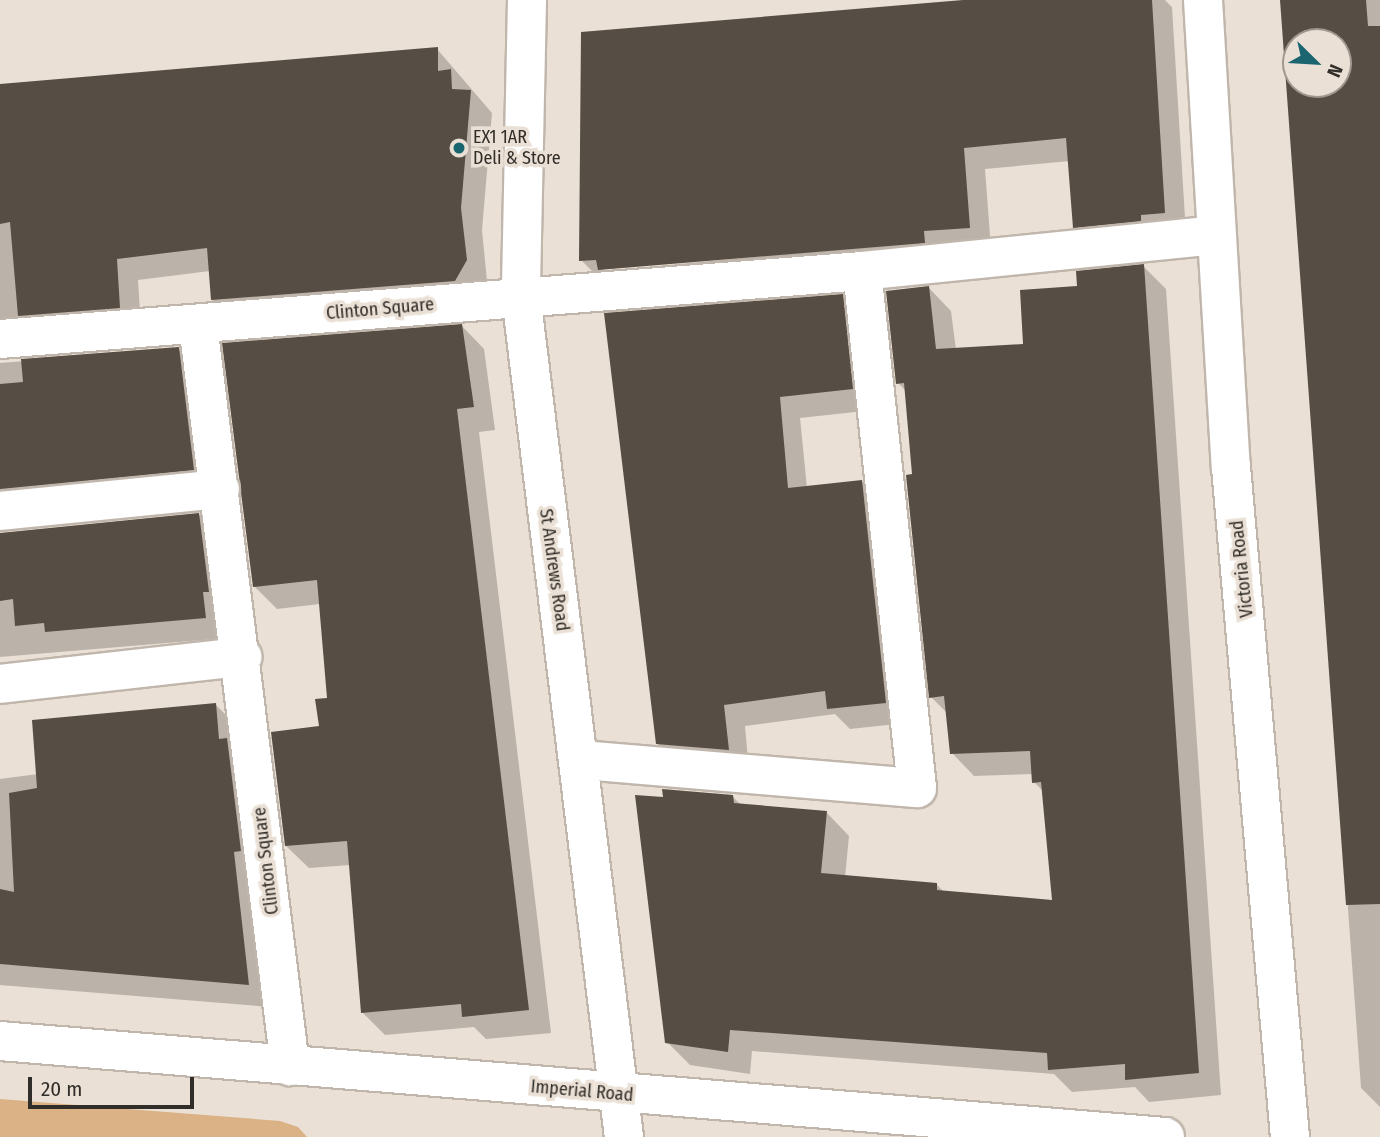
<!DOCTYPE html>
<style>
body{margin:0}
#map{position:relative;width:1380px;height:1137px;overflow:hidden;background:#eae0d5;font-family:"Fira Sans Condensed",sans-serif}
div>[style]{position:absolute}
.green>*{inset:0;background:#dab286}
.shadow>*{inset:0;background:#0003}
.building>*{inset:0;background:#564e45}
.roads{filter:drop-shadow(2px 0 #c0b6ac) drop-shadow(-2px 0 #c0b6ac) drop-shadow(0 2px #c0b6ac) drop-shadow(0 -2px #c0b6ac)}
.street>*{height:38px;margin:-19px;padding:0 19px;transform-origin:19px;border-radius:19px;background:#fff}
.secondary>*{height:38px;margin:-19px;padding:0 19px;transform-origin:19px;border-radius:19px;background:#fff}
.dots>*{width:19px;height:19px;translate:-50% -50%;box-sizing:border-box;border:4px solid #eae0d5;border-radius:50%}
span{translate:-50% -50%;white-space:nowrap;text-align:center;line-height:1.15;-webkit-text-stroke:7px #eae0d5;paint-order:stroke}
.poi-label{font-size:18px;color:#312d29}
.left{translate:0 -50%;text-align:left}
.street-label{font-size:18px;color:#312d29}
.north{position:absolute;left:1282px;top:28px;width:70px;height:70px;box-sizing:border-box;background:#eae0d5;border:2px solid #a09890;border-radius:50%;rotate:114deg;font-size:19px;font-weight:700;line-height:28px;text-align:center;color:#312d29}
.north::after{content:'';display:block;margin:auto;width:24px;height:32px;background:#1b6571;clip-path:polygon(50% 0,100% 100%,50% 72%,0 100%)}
.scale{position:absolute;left:28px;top:1077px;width:166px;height:32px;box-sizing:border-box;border:4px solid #312d29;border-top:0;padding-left:9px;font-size:21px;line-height:24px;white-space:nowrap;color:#312d29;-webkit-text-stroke:5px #eae0d5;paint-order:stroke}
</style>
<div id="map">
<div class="green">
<div style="clip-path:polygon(0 1099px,280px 1121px,298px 1127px,307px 1137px,0 1137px)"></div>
</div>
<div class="shadow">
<div style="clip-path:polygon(evenodd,973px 0,1165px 0,1172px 7px,1186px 234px,1097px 249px,1075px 227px,1070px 161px,985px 169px,991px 249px,603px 282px,581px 260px,973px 0,933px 240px,605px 271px,602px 268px,933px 240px)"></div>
<div style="clip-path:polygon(evenodd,1282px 0,1380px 0,1380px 1107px,1361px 1088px,1282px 0,1296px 42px,1338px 42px,1338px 84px,1296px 84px,1296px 42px)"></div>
<div style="clip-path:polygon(437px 49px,492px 113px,482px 230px,487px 281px,234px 321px,212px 300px,210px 271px,138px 280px,141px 328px,8px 342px,0 359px,0 86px)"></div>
<div style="clip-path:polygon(1143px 266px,1166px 289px,1221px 1095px,1149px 1102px,1135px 1087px,1072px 1092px,1054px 1074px,752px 1051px,750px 1074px,690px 1065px,667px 1042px,665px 799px,732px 796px,741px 805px,827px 813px,849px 836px,845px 877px,936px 884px,944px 892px,1054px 902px,1044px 792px,1034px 782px,1033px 774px,974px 776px,952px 753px,947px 713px,931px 697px,907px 392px,898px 383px,929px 288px,951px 311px,956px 350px,1025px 345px,1079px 287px)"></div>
<div style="clip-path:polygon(842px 296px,863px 318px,873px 410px,800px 418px,807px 488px,862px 482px,883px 503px,906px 723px,850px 729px,835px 714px,745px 726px,749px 771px,679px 765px,657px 743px,606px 315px)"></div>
<div style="clip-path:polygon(462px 326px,484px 349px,495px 430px,479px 432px,551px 1033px,486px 1039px,474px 1027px,385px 1035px,362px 1012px,350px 865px,309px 868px,286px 846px,329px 699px,320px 604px,277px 609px,254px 586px)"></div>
<div style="clip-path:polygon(178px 349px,199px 370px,214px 490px,8px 515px,0 532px,0 363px)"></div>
<div style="clip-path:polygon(199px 515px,220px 536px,226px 638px,0 657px,0 534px)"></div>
<div style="clip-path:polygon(216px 705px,238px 727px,270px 1007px,0 985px,0 779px,38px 774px)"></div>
</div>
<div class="building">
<div style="clip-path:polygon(963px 0,1152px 0,1165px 213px,1141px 215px,1141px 221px,1073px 228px,1066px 138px,964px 148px,970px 228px,924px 231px,925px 243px,598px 270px,596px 260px,579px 261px,581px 32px)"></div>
<div style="clip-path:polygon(evenodd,1280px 0,1366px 0,1368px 26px,1380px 26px,1380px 904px,1346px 905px,1280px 0,1296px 42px,1338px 42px,1338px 84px,1296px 84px,1296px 42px)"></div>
<div style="clip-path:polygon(438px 47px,438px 71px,451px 69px,452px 89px,471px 90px,461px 208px,467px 260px,455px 281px,211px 300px,207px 248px,117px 259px,120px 308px,18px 316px,10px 222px,0 224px,0 84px)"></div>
<div style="clip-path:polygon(1144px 264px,1199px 1073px,1125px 1080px,1125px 1064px,1048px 1070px,1047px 1053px,730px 1030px,728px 1052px,665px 1043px,635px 795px,663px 797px,662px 789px,733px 795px,734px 803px,827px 811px,821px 873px,937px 883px,937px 890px,1052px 900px,1041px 782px,1032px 783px,1030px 751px,950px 754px,944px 696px,929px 698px,906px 475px,912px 474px,904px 383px,896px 384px,886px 291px,929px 286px,936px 349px,1023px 344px,1020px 290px,1077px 286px,1076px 271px)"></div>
<div style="clip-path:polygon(843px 294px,853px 389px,780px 397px,788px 488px,862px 480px,886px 703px,827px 709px,825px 691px,724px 705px,729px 750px,656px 744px,604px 313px)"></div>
<div style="clip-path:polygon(462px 324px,474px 407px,457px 409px,529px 1010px,462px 1017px,461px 1004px,361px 1013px,347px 841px,285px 846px,271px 732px,319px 726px,315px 699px,327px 698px,317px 580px,253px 587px,222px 343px)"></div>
<div style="clip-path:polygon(179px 347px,194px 470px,0 489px,0 384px,23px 382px,21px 359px)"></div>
<div style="clip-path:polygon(199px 513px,209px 592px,203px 592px,206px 618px,45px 632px,44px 623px,15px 626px,13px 599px,0 601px,0 533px)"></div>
<div style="clip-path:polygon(216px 703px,219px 739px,227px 738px,241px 851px,234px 852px,249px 985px,0 964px,0 889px,14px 892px,9px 793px,37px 788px,32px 720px)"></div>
</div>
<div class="roads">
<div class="street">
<div style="left:527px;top:0;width:296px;rotate:91.2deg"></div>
<div style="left:521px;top:296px;width:847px;rotate:83.02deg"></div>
<div style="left:198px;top:325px;width:747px;rotate:82.92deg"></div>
<div style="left:0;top:339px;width:865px;rotate:-4.51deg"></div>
<div style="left:862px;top:271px;width:356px;rotate:-5.8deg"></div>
<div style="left:0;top:511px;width:221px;rotate:-5.7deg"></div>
<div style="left:0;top:684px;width:244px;rotate:-6.4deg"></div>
<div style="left:582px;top:760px;width:336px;rotate:4.8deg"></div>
<div style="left:917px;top:788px;width:520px;rotate:-96.07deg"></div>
<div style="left:0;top:1041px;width:1169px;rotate:4.71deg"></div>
</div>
<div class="secondary">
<div style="left:1203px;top:0;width:468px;rotate:86.6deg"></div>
<div style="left:1231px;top:467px;width:673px;rotate:84.97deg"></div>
</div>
</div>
<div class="dots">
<div style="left:459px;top:148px;background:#1b6571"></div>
</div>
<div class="poi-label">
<span class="left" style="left:473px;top:148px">EX1 1AR<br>Deli &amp; Store</span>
</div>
<div class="street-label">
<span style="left:380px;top:309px;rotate:-5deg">Clinton Square</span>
<span style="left:1242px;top:569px;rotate:-96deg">Victoria Road</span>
<span style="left:554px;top:570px;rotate:82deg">St Andrews Road</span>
<span style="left:266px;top:861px;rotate:-97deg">Clinton Square</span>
<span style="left:582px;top:1091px;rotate:5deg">Imperial Road</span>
</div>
<div class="north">N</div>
<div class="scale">20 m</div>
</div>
